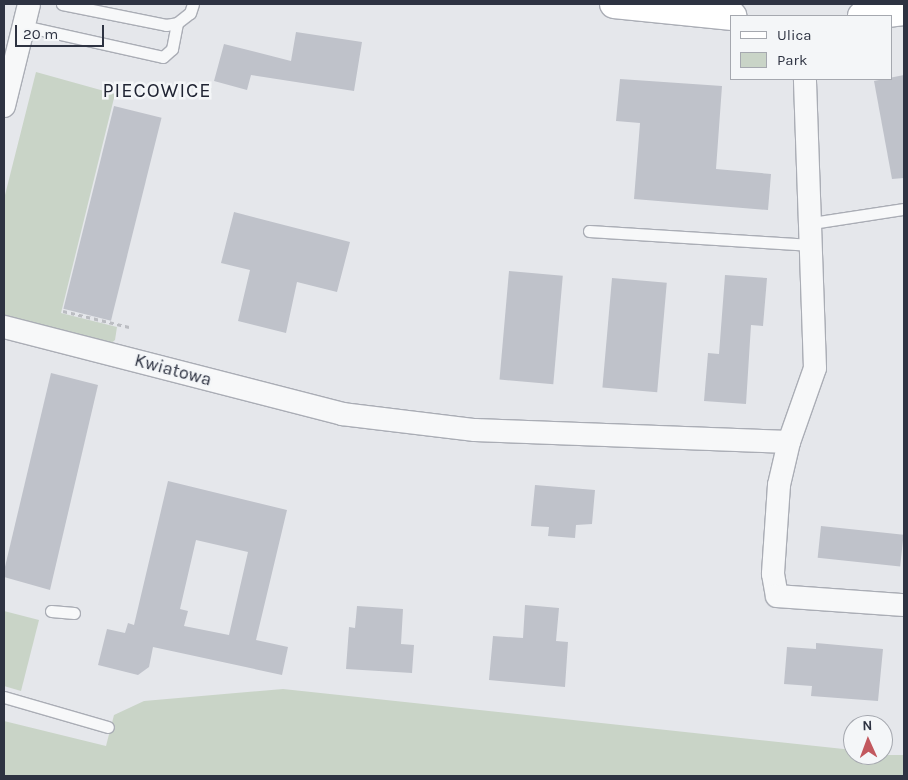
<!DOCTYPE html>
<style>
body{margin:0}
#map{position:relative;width:908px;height:780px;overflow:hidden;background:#e5e7eb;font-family:Karla,sans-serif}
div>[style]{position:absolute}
.green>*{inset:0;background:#c9d4c7}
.building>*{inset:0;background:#bfc2ca;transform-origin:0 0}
.path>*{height:3px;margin-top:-1.5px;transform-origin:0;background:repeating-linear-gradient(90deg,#bbbdc2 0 4px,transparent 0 8px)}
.roads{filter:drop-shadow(1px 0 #aaadb5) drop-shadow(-1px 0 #aaadb5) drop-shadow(0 1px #aaadb5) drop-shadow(0 -1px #aaadb5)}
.lane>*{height:11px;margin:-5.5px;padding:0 5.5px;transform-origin:5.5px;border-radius:5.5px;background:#f7f8f9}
.street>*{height:22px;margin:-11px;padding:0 11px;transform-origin:11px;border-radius:11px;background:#f7f8f9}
.secondary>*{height:28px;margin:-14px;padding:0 14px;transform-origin:14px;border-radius:14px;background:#fff}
span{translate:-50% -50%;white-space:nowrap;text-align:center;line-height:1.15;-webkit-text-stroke:5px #f4f6f8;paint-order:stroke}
.street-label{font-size:18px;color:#2e3342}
.quarter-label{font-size:20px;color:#202433;letter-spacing:1px}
.frame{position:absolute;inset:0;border:5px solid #2e3342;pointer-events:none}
.legend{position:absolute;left:730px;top:15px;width:162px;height:65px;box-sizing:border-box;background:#f4f6f8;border:1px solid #a5a8af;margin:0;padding:6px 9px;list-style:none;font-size:15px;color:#2e3342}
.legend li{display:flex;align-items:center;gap:10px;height:25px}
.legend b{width:25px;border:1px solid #a5a8af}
.north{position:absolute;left:843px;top:715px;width:50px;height:50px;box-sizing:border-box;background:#f4f6f8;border:1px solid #a5a8af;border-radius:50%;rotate:358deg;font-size:14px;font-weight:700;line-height:20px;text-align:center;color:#2e3342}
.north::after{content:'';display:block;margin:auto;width:18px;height:22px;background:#c2585e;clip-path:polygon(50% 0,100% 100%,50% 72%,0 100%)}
.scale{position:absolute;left:15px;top:25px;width:89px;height:22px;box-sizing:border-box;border:2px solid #2e3342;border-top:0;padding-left:6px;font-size:15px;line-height:18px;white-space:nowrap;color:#2e3342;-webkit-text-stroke:4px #f4f6f8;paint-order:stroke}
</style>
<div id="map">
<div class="green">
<div style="clip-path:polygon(36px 72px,115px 94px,61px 313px,117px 327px,115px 340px,109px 345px,4px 317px,4px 199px)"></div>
<div style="clip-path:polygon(4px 611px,39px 620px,21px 691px,4px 686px)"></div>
<div style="clip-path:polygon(283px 689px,853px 750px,853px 755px,904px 755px,904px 776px,4px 776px,4px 721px,106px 746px,114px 715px,144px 701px)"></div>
</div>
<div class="building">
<div style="clip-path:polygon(296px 32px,362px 42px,354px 91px,251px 75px,247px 90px,214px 81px,224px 44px,291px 61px)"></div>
<div style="clip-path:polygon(904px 75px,904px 178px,892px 179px,874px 81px)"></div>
<div style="clip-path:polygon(620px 79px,722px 86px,716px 169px,771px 174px,768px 210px,634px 199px,640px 123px,616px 121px)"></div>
<div style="left:114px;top:106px;width:49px;height:209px;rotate:14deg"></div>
<div style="clip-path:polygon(234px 212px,350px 242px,337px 292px,297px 282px,286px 333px,238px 321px,250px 270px,221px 263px)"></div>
<div style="left:509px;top:271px;width:54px;height:109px;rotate:5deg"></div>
<div style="clip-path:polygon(725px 275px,767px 278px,763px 326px,751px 325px,746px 404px,704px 401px,708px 353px,719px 354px)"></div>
<div style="left:612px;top:278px;width:55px;height:110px;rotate:5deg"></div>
<div style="clip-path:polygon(51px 373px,98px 385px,50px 590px,4px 577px,4px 571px)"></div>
<div style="clip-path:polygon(evenodd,168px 481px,287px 510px,256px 640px,288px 647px,282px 675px,153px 647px,149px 667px,138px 675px,98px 665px,107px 629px,125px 633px,128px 623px,134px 625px,168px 481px,196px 540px,248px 552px,229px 635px,184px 626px,188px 611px,180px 609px,196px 540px)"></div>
<div style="clip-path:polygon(535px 485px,595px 490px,592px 524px,576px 525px,575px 538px,548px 536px,549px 527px,531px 526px)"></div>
<div style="left:821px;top:526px;width:83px;height:32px;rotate:6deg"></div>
<div style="clip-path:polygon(525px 605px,559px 608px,556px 641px,568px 642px,565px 687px,489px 680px,493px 636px,523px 638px)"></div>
<div style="clip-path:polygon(357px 606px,403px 609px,401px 644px,414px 645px,412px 673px,346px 669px,349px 627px,355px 628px)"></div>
<div style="clip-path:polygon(816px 643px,883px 649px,878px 701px,811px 696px,812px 686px,784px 684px,787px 647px,816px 649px)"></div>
</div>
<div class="path">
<div style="left:63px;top:311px;width:68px;rotate:13.6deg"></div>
</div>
<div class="roads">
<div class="lane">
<div style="left:62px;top:4px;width:106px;rotate:11.4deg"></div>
<div style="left:166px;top:25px;width:11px;rotate:-10deg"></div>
<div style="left:177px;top:23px;width:16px;rotate:-38deg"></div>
<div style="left:190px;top:13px;width:9px;rotate:-72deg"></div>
<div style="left:24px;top:26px;width:142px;rotate:12.6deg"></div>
<div style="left:163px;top:57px;width:12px;rotate:-42deg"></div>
<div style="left:172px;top:49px;width:26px;rotate:-79deg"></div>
<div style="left:812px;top:223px;width:93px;rotate:-8.7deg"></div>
<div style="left:589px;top:231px;width:223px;rotate:3.6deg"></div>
<div style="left:51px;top:611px;width:23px;rotate:5deg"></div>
<div style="left:4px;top:697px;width:108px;rotate:16.1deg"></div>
</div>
<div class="street">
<div style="left:4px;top:106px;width:105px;rotate:-76.2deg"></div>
<div style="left:4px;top:327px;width:349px;rotate:14.4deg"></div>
<div style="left:342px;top:414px;width:134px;rotate:6.9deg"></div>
<div style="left:475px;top:430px;width:314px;rotate:2.2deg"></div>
<div style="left:789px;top:442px;width:78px;rotate:-70.6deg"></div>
<div style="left:815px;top:368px;width:289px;rotate:-92deg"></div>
<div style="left:789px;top:442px;width:44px;rotate:103.1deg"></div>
<div style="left:779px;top:485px;width:89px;rotate:93.9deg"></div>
<div style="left:773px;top:574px;width:22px;rotate:80deg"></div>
<div style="left:777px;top:596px;width:127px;rotate:4.1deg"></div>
</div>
<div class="secondary">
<div style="left:614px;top:4px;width:119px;rotate:5.8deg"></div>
<div style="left:862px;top:16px;width:42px;rotate:-6.8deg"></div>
</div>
</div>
<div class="street-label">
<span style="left:173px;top:370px;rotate:15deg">Kwiatowa</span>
</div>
<div class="quarter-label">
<span style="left:157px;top:90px">PIECOWICE</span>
</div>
<div class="frame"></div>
<ul class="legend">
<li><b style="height:6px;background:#fff"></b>Ulica</li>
<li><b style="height:14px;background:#c9d4c7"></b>Park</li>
</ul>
<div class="north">N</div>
<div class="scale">20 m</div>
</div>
